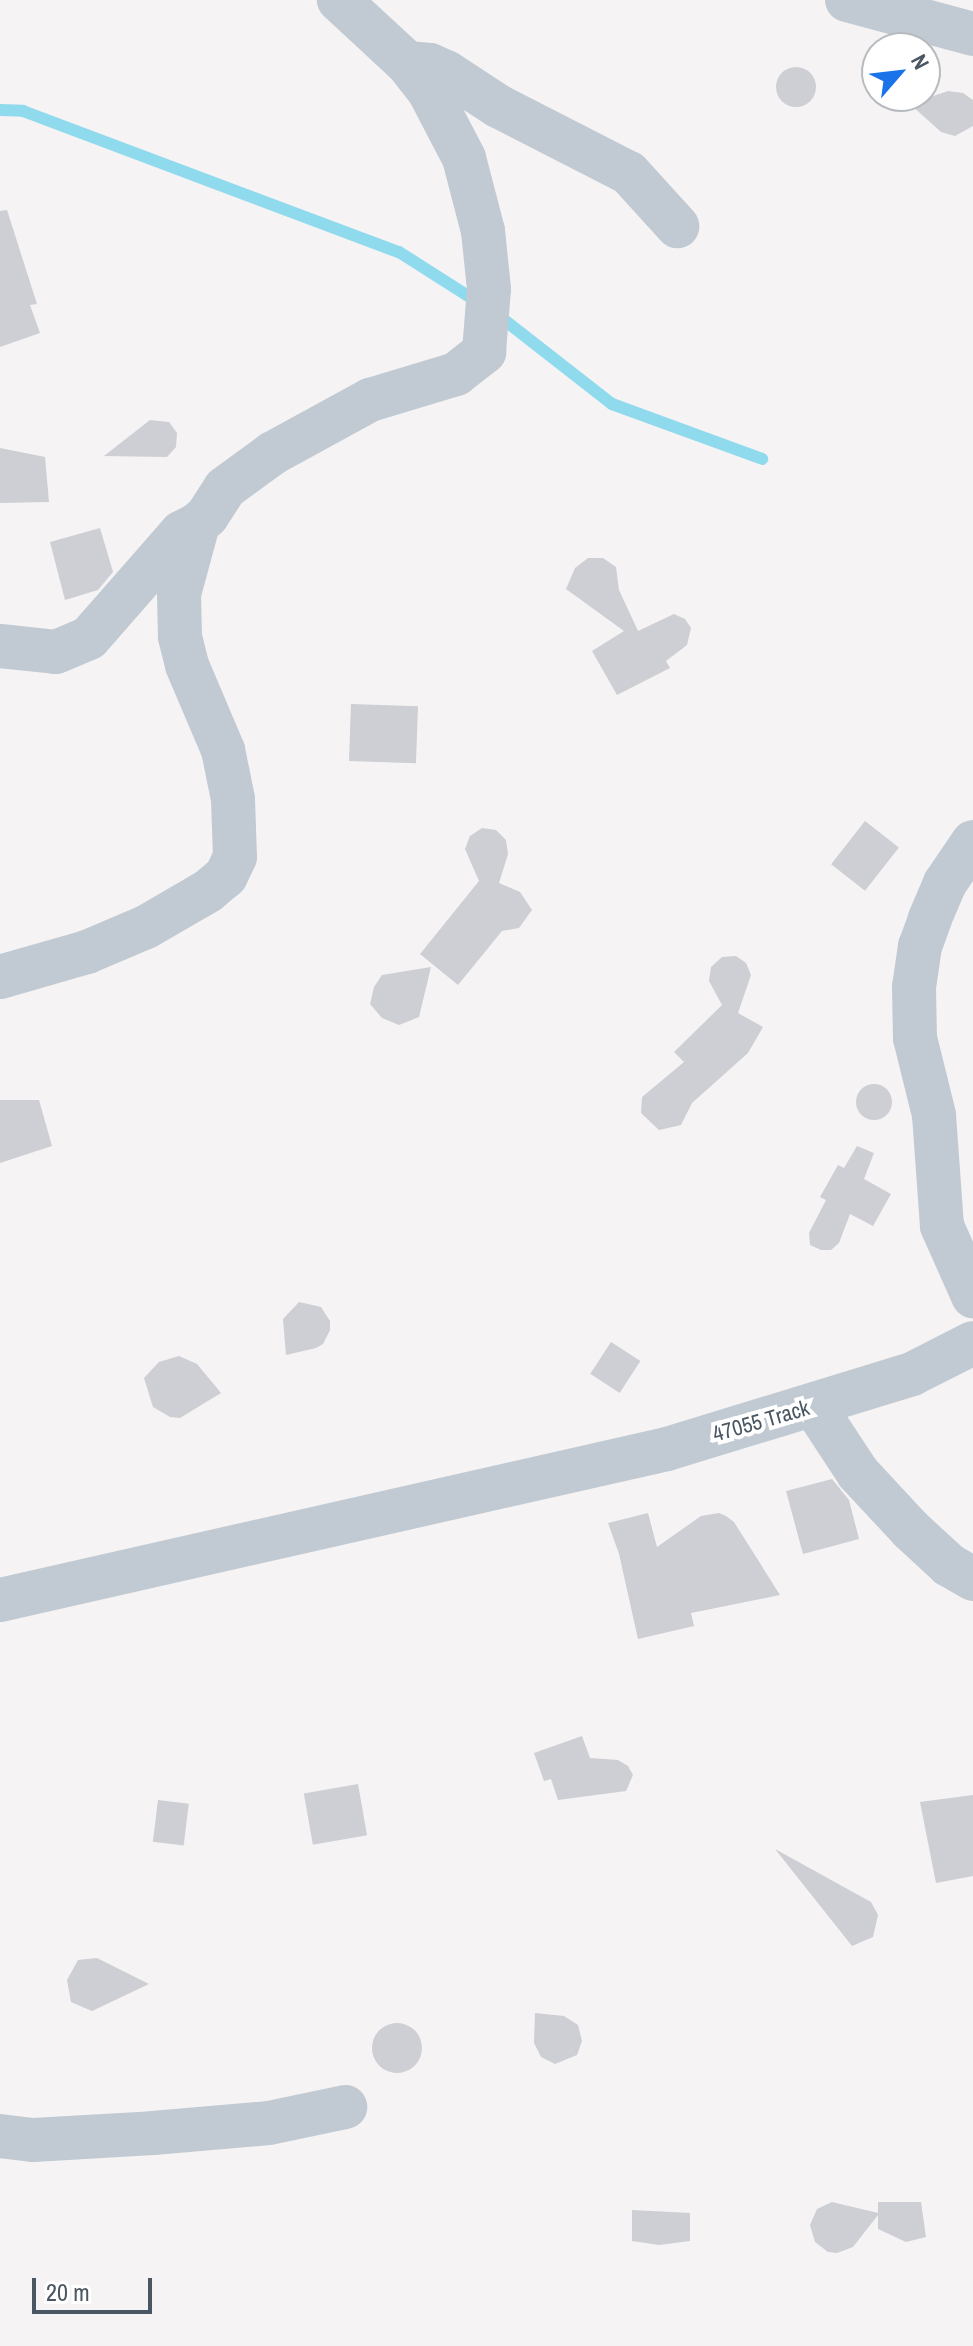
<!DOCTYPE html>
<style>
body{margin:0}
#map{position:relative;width:973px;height:2346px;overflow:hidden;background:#f5f3f3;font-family:"Archivo Narrow",sans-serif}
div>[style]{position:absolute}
.stream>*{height:12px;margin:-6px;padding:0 6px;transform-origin:6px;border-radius:6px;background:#90daee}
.building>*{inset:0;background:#cdcfd5;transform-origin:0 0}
.round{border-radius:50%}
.minor>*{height:44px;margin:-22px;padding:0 22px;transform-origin:22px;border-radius:22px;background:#c1cad2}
span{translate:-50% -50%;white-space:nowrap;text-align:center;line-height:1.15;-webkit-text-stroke:8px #fff;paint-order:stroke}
.street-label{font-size:22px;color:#4a5661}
.north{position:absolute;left:861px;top:32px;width:80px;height:80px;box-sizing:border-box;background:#fff;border:2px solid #b7bbc0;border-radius:50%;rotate:62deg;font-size:22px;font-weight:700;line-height:32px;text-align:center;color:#4a5661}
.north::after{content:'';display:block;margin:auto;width:28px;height:36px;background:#1a73e8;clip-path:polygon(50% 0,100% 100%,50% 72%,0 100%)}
.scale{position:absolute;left:32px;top:2278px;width:120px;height:36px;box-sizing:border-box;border:4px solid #4a5661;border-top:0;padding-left:10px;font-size:24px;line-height:28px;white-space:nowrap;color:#4a5661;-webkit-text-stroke:6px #fff;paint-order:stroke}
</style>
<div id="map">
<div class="stream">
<div style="left:0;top:110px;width:23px;rotate:2deg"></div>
<div style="left:23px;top:111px;width:402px;rotate:20.6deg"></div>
<div style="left:399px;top:252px;width:95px;rotate:32.5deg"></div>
<div style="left:498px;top:315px;width:145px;rotate:38deg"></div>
<div style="left:612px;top:404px;width:160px;rotate:20.1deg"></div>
</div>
<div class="building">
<div class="round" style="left:776px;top:67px;width:40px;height:40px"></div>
<div style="clip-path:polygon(948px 91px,963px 93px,973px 100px,973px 126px,955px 136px,941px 132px,910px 104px)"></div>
<div style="clip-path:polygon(7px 210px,37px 304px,30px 305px,40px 333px,0 347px,0 211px)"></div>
<div style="clip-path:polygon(150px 420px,169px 422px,177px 433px,176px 447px,167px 457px,104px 456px)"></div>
<div style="clip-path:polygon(0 448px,45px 457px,49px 502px,0 503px)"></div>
<div style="clip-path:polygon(100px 528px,113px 572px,98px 590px,65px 600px,50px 542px)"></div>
<div style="clip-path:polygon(588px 558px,603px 558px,616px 567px,619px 590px,638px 631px,674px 614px,685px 619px,691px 628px,687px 645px,666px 661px,670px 668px,617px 695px,592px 651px,624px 631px,566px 589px,575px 568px)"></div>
<div style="left:351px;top:704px;width:67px;height:57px;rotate:2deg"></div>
<div style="left:865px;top:821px;width:43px;height:55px;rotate:38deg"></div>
<div style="clip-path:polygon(482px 828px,496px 830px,506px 840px,508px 854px,499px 883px,520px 892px,532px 910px,519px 928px,502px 931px,458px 985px,420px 954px,479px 881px,465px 849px,470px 836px)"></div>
<div style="clip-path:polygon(736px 956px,746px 963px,751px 975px,738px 1013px,763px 1027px,748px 1053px,692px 1103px,681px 1125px,659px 1130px,641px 1113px,642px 1097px,684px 1062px,674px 1052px,722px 1005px,709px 981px,711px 967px,722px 957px)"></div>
<div style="clip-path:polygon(431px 967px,419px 1017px,399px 1025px,382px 1018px,370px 1004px,374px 987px,382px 975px)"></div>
<div class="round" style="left:856px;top:1084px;width:36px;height:36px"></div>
<div style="clip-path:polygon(0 1100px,39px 1100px,52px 1146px,0 1163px)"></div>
<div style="clip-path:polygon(857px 1146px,874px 1153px,864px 1179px,891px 1194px,873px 1226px,850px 1214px,839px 1243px,831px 1250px,821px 1250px,810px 1245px,809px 1233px,826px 1200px,820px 1197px,838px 1165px,844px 1168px)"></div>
<div style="clip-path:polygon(299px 1302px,321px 1307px,330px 1321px,330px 1330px,323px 1344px,316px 1348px,286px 1355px,283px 1319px)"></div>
<div style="left:611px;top:1342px;width:35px;height:38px;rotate:33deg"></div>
<div style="clip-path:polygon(179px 1356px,197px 1364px,221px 1393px,180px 1418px,170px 1417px,153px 1407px,144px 1378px,159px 1362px)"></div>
<div style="clip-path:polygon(832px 1479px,849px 1500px,859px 1539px,803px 1554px,786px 1491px)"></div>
<div style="clip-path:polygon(648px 1513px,657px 1547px,701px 1516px,719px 1513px,726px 1516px,734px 1522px,780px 1595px,691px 1613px,694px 1626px,638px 1639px,619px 1554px,608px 1523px)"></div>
<div style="clip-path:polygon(582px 1736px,590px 1758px,618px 1760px,628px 1766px,633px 1775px,626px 1791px,558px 1800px,551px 1779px,544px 1781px,534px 1753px)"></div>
<div style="left:358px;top:1784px;width:52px;height:55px;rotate:80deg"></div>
<div style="clip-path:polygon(973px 1795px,973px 1876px,936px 1883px,920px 1802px)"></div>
<div style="left:158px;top:1800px;width:31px;height:42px;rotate:7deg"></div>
<div style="clip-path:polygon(775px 1849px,871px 1902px,878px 1915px,873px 1937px,852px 1946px)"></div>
<div style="clip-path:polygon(97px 1958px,149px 1984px,92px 2011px,71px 2002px,67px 1980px,78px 1960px)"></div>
<div style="clip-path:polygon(535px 2013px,564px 2016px,578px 2025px,582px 2041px,577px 2055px,555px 2064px,541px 2057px,534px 2043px)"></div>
<div class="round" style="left:372px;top:2023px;width:50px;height:50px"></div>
<div style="clip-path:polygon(832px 2202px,878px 2213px,878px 2202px,921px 2202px,926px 2237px,906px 2242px,878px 2229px,878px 2215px,853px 2247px,837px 2253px,828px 2252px,815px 2242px,810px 2225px,817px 2209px)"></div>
<div style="clip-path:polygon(632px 2210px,690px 2213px,690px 2241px,659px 2245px,632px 2241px)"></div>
</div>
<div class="minor">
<div style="left:847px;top:0;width:131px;rotate:15.1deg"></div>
<div style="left:407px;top:63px;width:23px;rotate:5deg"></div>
<div style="left:430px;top:65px;width:17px;rotate:24deg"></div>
<div style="left:446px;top:72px;width:62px;rotate:33.2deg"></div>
<div style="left:498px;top:106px;width:147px;rotate:27.1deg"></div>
<div style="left:629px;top:173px;width:72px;rotate:47.8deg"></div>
<div style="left:0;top:646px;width:56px;rotate:6.1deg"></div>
<div style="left:56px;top:652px;width:36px;rotate:-23deg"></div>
<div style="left:89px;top:638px;width:140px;rotate:-48.8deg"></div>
<div style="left:181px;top:533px;width:19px;rotate:-28deg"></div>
<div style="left:973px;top:842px;width:50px;rotate:124.3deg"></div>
<div style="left:945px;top:883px;width:39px;rotate:113deg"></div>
<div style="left:930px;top:919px;width:29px;rotate:110deg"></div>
<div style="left:920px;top:946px;width:41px;rotate:98.3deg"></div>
<div style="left:914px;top:987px;width:51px;rotate:88.9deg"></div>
<div style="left:915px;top:1038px;width:79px;rotate:76.1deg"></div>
<div style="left:934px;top:1115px;width:111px;rotate:85.9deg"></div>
<div style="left:942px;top:1226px;width:77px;rotate:66.1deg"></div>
<div style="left:0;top:977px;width:91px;rotate:-16deg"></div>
<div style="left:87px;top:952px;width:64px;rotate:-23deg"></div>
<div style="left:146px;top:927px;width:72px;rotate:-30.1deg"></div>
<div style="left:208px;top:891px;width:23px;rotate:-40deg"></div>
<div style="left:226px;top:876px;width:21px;rotate:-65deg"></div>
<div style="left:235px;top:857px;width:58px;rotate:-92deg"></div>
<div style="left:233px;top:799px;width:50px;rotate:-101.5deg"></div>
<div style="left:223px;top:750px;width:92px;rotate:-113deg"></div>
<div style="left:187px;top:665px;width:30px;rotate:-104deg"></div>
<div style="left:180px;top:636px;width:42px;rotate:-91.4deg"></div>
<div style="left:179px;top:594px;width:73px;rotate:-74.8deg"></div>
<div style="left:198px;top:524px;width:12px;rotate:-42deg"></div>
<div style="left:207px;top:516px;width:33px;rotate:-57deg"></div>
<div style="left:225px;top:488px;width:59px;rotate:-36.1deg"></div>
<div style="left:273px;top:453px;width:111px;rotate:-28.7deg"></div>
<div style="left:370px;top:400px;width:90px;rotate:-16.8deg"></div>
<div style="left:456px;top:374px;width:36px;rotate:-38deg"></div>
<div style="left:484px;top:352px;width:63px;rotate:-85.5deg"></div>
<div style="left:489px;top:289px;width:58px;rotate:-95.9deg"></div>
<div style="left:483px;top:231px;width:75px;rotate:-104.6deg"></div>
<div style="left:464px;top:158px;width:76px;rotate:-117.6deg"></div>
<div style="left:429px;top:91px;width:36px;rotate:-128deg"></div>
<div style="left:407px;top:63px;width:93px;rotate:-137.2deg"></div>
<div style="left:814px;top:1406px;width:80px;rotate:56.7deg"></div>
<div style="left:858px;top:1473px;width:78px;rotate:47.1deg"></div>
<div style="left:911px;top:1530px;width:52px;rotate:42.6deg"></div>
<div style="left:949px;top:1565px;width:28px;rotate:30deg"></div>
<div style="left:0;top:1600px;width:684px;rotate:-12.76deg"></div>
<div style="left:667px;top:1449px;width:256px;rotate:-17deg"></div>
<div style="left:912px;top:1374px;width:68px;rotate:-26.9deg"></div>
<div style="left:0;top:2136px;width:33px;rotate:7deg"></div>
<div style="left:33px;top:2140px;width:120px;rotate:-3.3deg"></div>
<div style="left:153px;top:2133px;width:116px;rotate:-4.9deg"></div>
<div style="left:269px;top:2123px;width:78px;rotate:-11.9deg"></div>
</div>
<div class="street-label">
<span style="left:761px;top:1421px;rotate:-16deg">47055 Track</span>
</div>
<div class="north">N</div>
<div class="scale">20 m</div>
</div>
